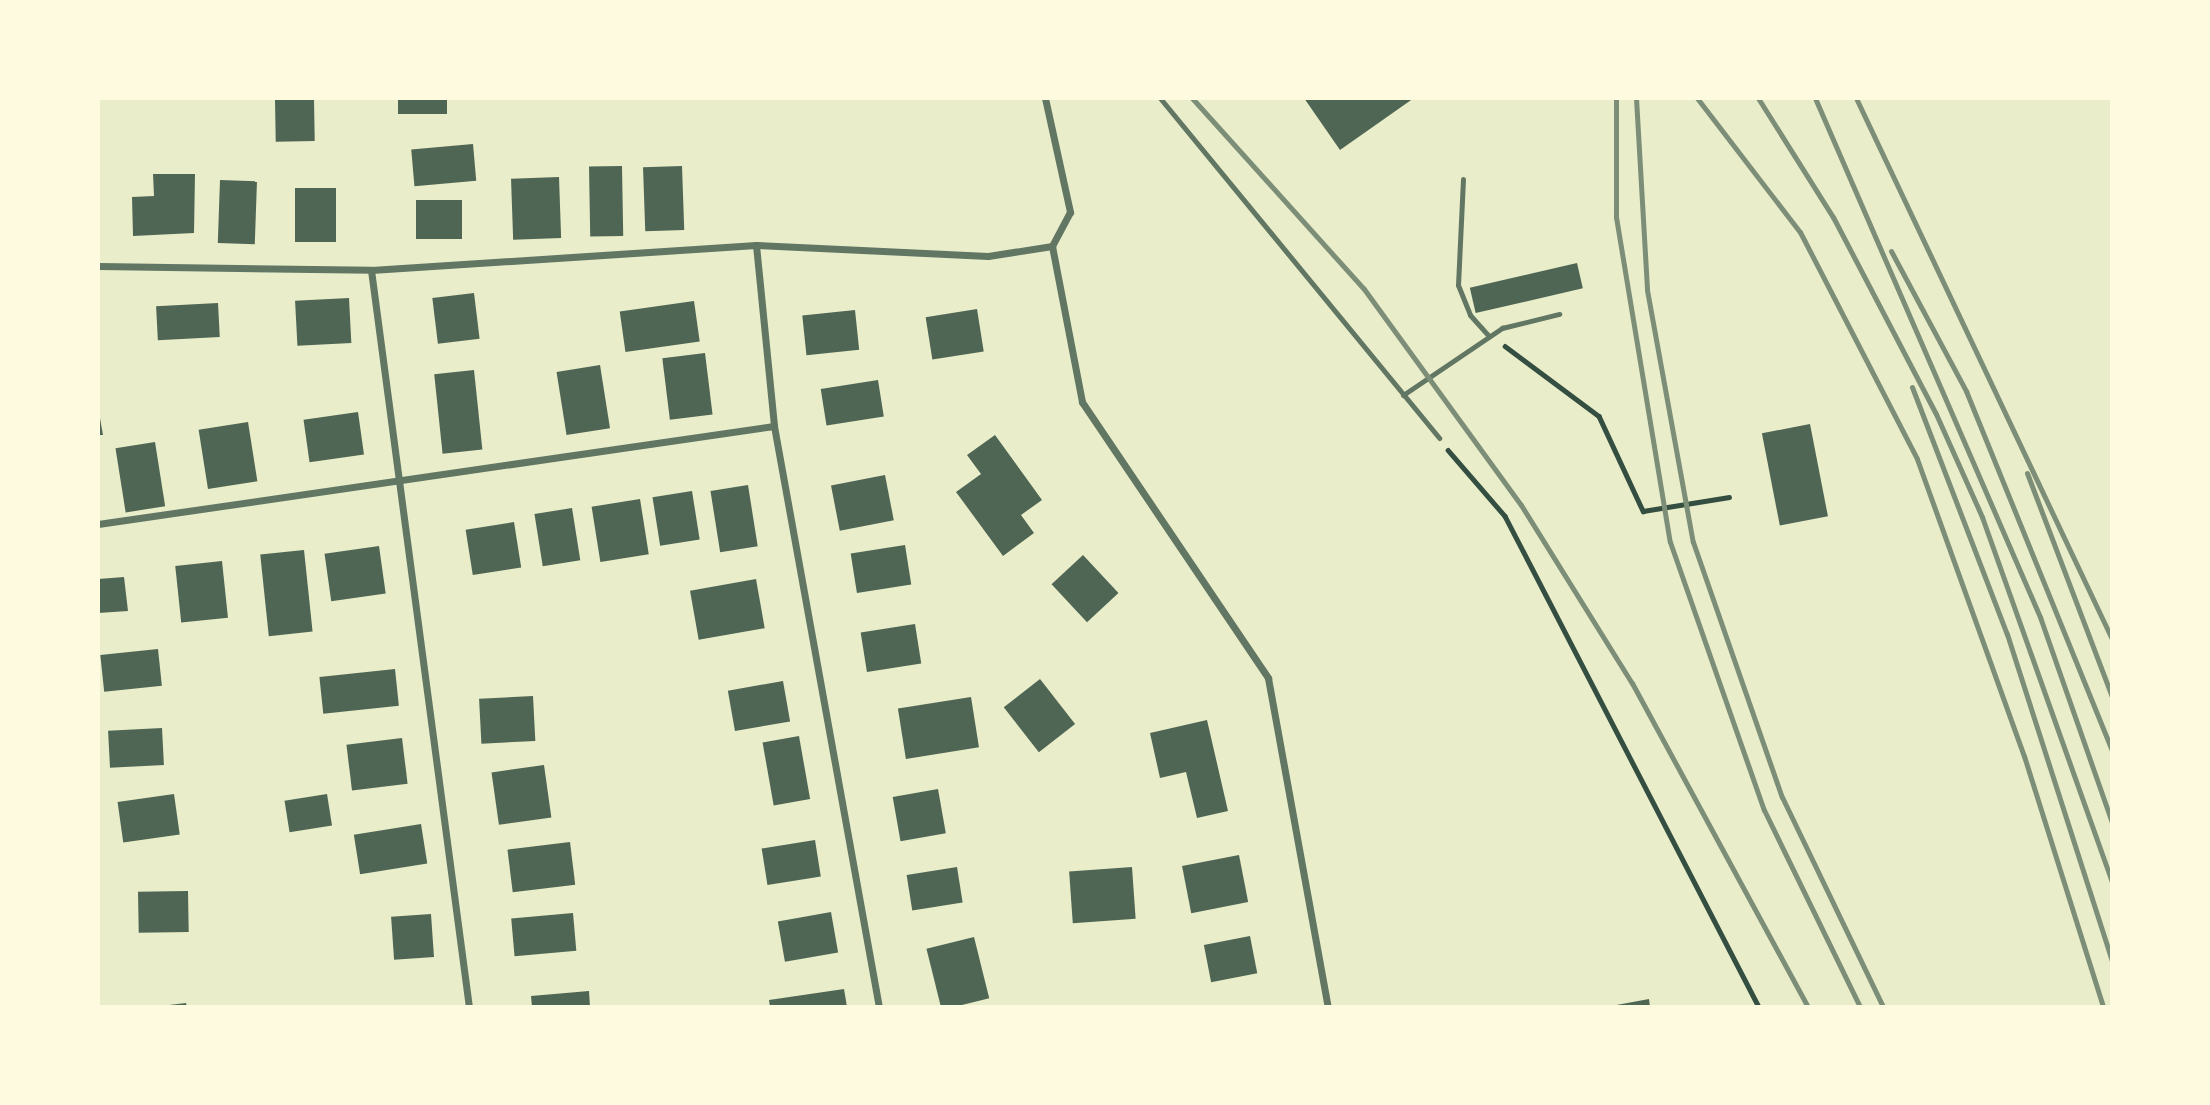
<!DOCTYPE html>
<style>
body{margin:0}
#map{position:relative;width:2210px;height:1105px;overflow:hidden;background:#e9edc9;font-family:Mulish,sans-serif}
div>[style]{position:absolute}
.building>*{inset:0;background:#4f6655;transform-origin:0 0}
.path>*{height:4.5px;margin:-2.25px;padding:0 2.25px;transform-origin:2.25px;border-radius:2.25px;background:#344e41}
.service>*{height:5px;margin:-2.5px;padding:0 2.5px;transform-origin:2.5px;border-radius:2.5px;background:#617663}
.minor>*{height:7px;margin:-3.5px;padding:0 3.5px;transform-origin:3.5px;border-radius:3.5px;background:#617663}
.rail>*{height:5px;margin:-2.5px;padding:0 2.5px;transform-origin:2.5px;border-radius:2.5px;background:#7c8e77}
span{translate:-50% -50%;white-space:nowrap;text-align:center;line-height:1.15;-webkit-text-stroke:5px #fefae0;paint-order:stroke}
.frame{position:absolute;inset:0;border:100px solid #fefae0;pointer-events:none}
</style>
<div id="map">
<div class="building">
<div style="left:398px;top:98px;width:49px;height:16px"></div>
<div style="clip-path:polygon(1304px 98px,1414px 98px,1340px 150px)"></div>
<div style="left:314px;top:99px;width:42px;height:39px;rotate:89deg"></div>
<div style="left:473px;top:144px;width:37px;height:62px;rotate:85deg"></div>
<div style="left:622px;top:166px;width:70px;height:33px;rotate:89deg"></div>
<div style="left:682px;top:166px;width:64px;height:39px;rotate:88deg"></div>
<div style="clip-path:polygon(153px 174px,195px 174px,194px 233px,133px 236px,132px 197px,154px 196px)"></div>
<div style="left:559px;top:177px;width:61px;height:48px;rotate:88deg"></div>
<div style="left:220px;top:180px;width:37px;height:63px;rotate:2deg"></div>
<div style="left:295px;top:188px;width:41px;height:54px"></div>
<div style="left:416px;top:200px;width:46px;height:39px"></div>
<div style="left:1577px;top:263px;width:26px;height:110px;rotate:77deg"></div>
<div style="left:474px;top:293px;width:46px;height:42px;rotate:83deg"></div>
<div style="left:349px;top:298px;width:45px;height:54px;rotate:87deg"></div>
<div style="left:694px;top:301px;width:41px;height:75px;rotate:82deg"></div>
<div style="left:218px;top:303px;width:34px;height:62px;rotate:87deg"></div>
<div style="left:977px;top:309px;width:43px;height:52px;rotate:81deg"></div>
<div style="left:855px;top:310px;width:40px;height:53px;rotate:84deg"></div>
<div style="left:705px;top:353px;width:62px;height:43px;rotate:83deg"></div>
<div style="left:600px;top:365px;width:64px;height:44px;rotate:81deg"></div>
<div style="left:474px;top:370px;width:80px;height:40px;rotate:84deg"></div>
<div style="left:878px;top:380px;width:37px;height:58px;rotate:81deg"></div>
<div style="clip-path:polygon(98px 407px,103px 435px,98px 435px)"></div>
<div style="left:358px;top:412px;width:43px;height:55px;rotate:82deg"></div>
<div style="left:248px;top:422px;width:60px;height:50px;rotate:81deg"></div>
<div style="left:1810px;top:424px;width:94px;height:49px;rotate:79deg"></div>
<div style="clip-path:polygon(995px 435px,1042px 500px,1021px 515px,1034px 533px,1003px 556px,956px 492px,981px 474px,967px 455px)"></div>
<div style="left:155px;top:442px;width:65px;height:40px;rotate:81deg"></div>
<div style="left:885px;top:475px;width:46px;height:55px;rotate:79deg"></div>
<div style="left:748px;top:485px;width:62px;height:38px;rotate:81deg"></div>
<div style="left:692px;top:491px;width:49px;height:40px;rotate:81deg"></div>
<div style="left:640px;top:499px;width:56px;height:49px;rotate:81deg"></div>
<div style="left:572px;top:508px;width:53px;height:38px;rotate:81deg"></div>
<div style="left:514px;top:522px;width:46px;height:49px;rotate:81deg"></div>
<div style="left:905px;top:545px;width:40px;height:55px;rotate:81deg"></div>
<div style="left:379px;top:546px;width:48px;height:55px;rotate:82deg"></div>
<div style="left:304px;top:550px;width:82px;height:44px;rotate:84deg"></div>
<div style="left:1083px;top:555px;width:52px;height:43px;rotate:47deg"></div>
<div style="left:222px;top:561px;width:57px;height:47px;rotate:84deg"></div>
<div style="clip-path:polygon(124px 577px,128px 611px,98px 613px,98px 579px)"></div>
<div style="left:756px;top:579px;width:50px;height:67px;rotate:80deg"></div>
<div style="left:915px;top:624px;width:40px;height:55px;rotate:81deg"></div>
<div style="left:158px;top:649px;width:37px;height:58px;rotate:84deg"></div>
<div style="left:395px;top:669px;width:37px;height:76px;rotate:84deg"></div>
<div style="left:1040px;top:679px;width:57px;height:46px;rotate:52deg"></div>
<div style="left:783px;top:681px;width:41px;height:56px;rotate:80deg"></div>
<div style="left:533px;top:696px;width:45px;height:54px;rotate:87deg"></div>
<div style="left:971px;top:697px;width:51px;height:74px;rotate:81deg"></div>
<div style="clip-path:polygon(1207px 720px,1228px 811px,1197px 818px,1186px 772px,1160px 778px,1150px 733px)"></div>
<div style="left:162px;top:728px;width:37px;height:54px;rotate:87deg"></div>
<div style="left:799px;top:736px;width:64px;height:37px;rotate:80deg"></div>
<div style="left:402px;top:738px;width:46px;height:56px;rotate:83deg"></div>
<div style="left:544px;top:765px;width:53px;height:53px;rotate:82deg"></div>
<div style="left:938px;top:789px;width:45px;height:46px;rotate:80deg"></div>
<div style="left:174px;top:794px;width:41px;height:57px;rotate:82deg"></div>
<div style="left:327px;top:794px;width:32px;height:43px;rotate:81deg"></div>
<div style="left:421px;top:824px;width:40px;height:68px;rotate:81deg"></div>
<div style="left:815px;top:840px;width:37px;height:54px;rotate:81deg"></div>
<div style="left:570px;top:842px;width:43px;height:63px;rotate:83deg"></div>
<div style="left:1239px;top:855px;width:48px;height:58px;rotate:79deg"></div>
<div style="left:957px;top:867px;width:36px;height:51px;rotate:81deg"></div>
<div style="left:1132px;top:867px;width:52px;height:63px;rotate:86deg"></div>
<div style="left:188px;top:891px;width:41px;height:50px;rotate:89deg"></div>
<div style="left:831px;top:912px;width:41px;height:54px;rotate:80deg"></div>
<div style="left:573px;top:913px;width:38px;height:62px;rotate:85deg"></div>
<div style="left:431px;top:914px;width:43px;height:40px;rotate:86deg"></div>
<div style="left:1250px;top:936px;width:38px;height:47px;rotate:79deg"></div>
<div style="left:974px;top:937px;width:63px;height:49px;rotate:76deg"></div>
<div style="clip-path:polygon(844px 989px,847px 1007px,770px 1007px,769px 1000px)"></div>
<div style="clip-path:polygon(589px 991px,590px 1007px,532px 1007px,531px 996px)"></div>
<div style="clip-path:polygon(1649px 999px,1650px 1007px,1611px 1007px,1611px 1006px)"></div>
<div style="clip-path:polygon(186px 1003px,187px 1007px,169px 1007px,169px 1005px)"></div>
</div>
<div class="path">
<div style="left:1505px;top:346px;width:117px;rotate:36.7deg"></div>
<div style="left:1599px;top:416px;width:105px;rotate:65.1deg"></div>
<div style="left:1643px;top:511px;width:87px;rotate:-9.2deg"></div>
<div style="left:1448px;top:450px;width:87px;rotate:49.2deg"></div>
<div style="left:1505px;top:516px;width:553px;rotate:62.65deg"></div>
</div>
<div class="service">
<div style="left:1160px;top:98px;width:440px;rotate:50.6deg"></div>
<div style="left:1463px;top:179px;width:106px;rotate:92.7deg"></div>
<div style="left:1458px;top:285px;width:32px;rotate:68deg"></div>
<div style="left:1470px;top:315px;width:28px;rotate:48deg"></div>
<div style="left:1403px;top:395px;width:120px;rotate:-34.1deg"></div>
<div style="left:1502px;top:328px;width:59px;rotate:-13.8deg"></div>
</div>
<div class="minor">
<div style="left:1045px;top:98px;width:117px;rotate:77.6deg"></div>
<div style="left:1070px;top:212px;width:38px;rotate:118deg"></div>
<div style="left:756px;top:245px;width:182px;rotate:84.3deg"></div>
<div style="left:774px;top:426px;width:590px;rotate:79.76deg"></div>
<div style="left:1052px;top:246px;width:159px;rotate:79.1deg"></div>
<div style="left:1082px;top:402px;width:333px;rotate:56deg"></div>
<div style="left:1268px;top:678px;width:334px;rotate:79.7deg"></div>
<div style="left:98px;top:266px;width:273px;rotate:0.8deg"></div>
<div style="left:371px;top:270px;width:386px;rotate:-3.7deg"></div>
<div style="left:756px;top:245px;width:232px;rotate:2.7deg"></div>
<div style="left:988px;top:256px;width:65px;rotate:-8.9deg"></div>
<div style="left:371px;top:270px;width:743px;rotate:82.43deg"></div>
<div style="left:98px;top:524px;width:683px;rotate:-8.25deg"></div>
</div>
<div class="rail">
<div style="left:1192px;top:98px;width:257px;rotate:48deg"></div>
<div style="left:1364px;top:289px;width:267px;rotate:54deg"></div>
<div style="left:1521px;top:505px;width:210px;rotate:58.1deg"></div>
<div style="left:1632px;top:683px;width:369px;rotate:61.5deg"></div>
<div style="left:1616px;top:98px;width:119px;rotate:90deg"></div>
<div style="left:1616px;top:217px;width:329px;rotate:80.6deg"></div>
<div style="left:1670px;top:542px;width:284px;rotate:70.7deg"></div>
<div style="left:1764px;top:810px;width:219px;rotate:64deg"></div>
<div style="left:1636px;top:98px;width:192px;rotate:86.7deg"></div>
<div style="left:1647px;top:290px;width:256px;rotate:79.7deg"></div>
<div style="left:1693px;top:542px;width:270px;rotate:70.8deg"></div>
<div style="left:1782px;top:797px;width:233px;rotate:64.3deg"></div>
<div style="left:1697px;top:98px;width:169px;rotate:52.5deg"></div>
<div style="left:1800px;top:232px;width:255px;rotate:62.7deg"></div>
<div style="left:1917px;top:459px;width:316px;rotate:70.2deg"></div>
<div style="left:2024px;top:756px;width:263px;rotate:72.5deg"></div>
<div style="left:1758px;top:98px;width:141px;rotate:57.8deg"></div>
<div style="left:1833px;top:217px;width:222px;rotate:62.4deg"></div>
<div style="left:1936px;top:414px;width:113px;rotate:65.9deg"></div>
<div style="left:1982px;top:517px;width:388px;rotate:70.4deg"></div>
<div style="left:1815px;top:98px;width:566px;rotate:66.56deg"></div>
<div style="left:2040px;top:617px;width:218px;rotate:70.7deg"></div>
<div style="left:1856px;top:98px;width:599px;rotate:64.68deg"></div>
<div style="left:1891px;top:251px;width:159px;rotate:61.8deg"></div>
<div style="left:1966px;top:391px;width:388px;rotate:67.9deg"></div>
<div style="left:1912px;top:387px;width:265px;rotate:69deg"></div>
<div style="left:2007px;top:634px;width:344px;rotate:72.2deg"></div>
<div style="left:2027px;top:473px;width:240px;rotate:69.2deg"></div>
</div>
<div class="frame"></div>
</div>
